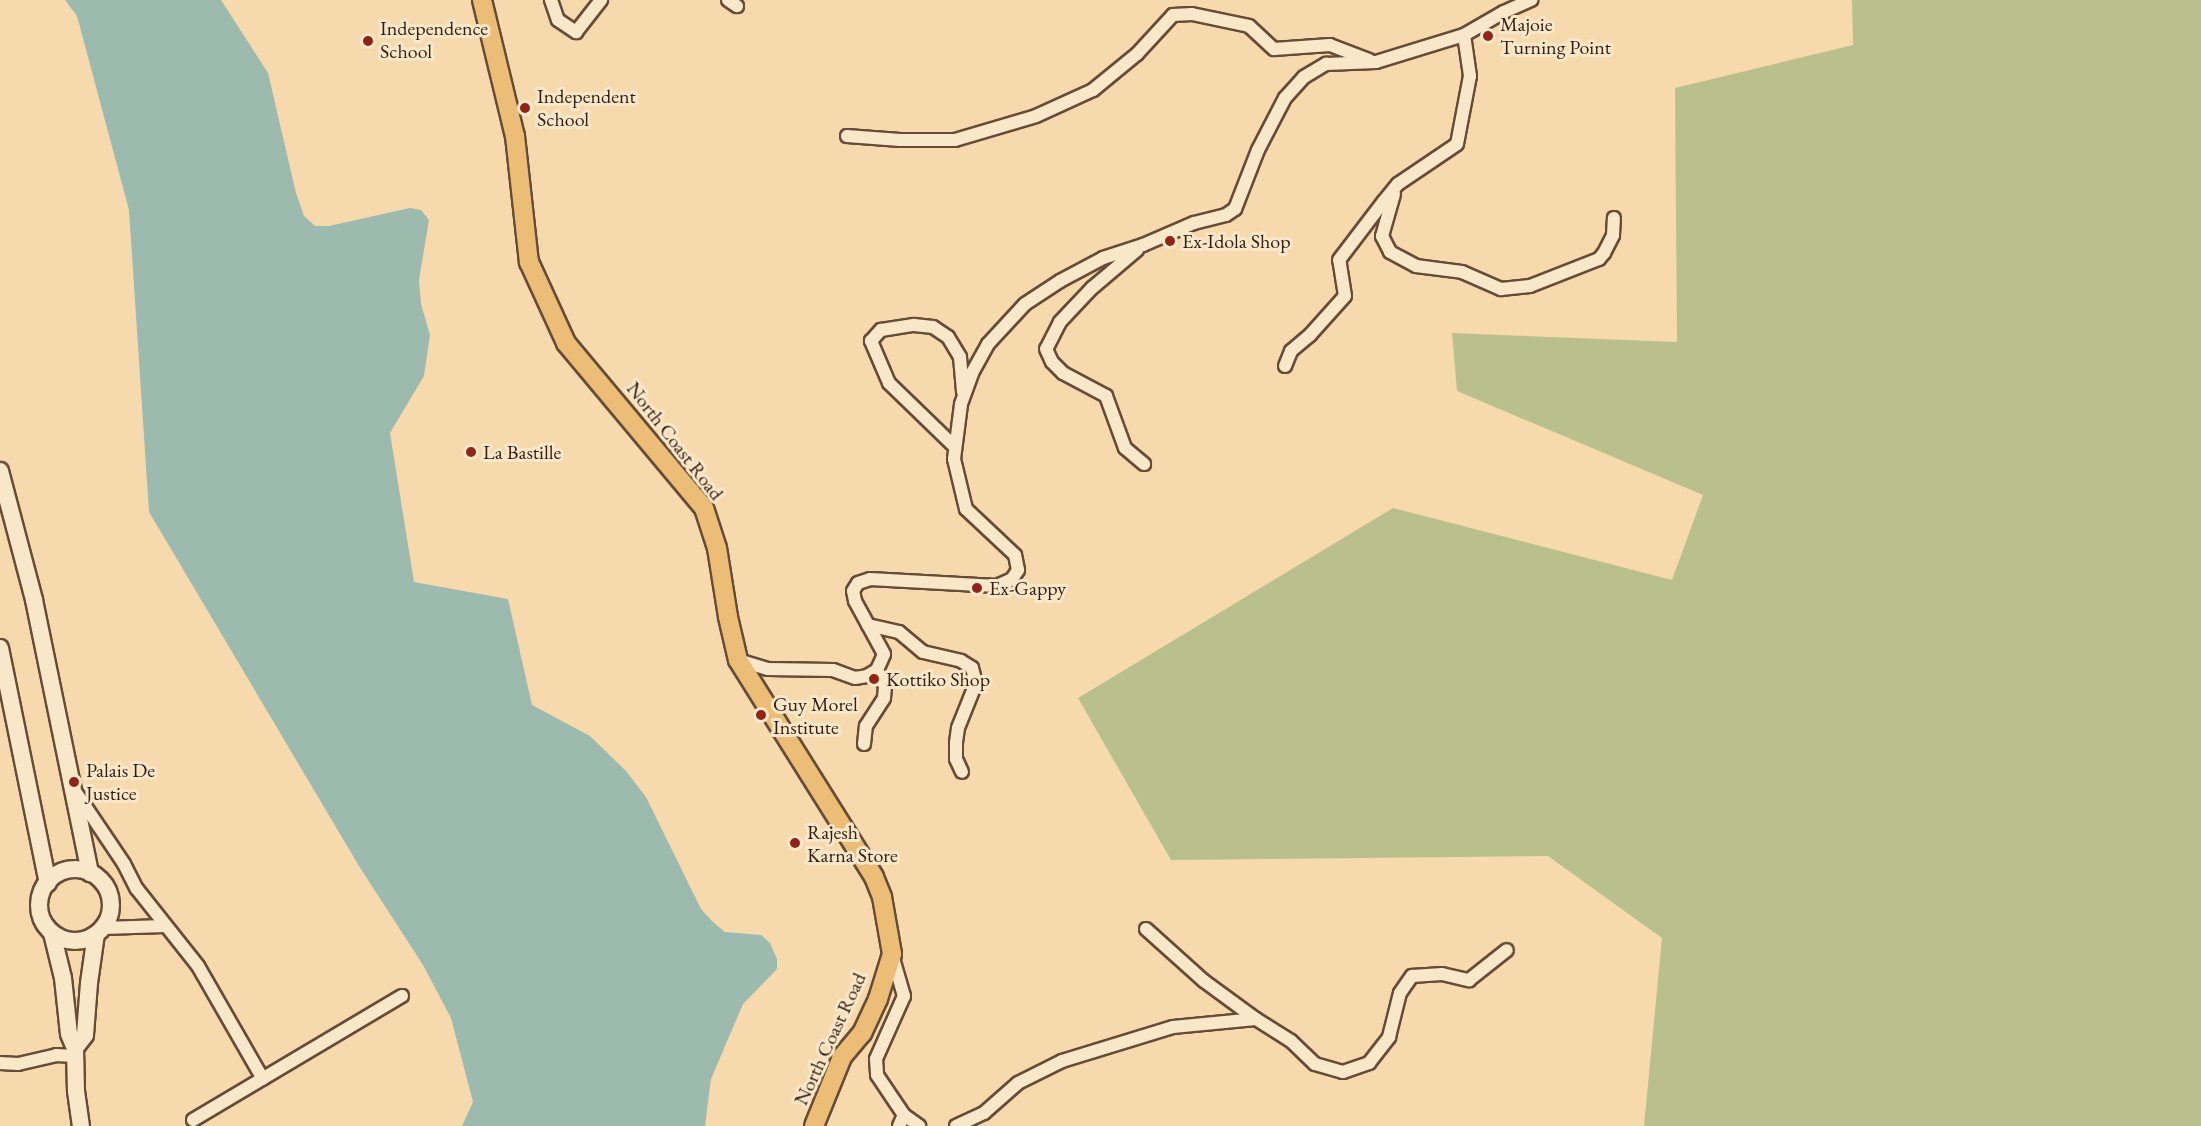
<!DOCTYPE html>
<style>
body{margin:0}
#map{position:relative;width:2201px;height:1126px;overflow:hidden;background:#f6daad;font-family:"EB Garamond",serif}
div>[style]{position:absolute}
.green>*{inset:0;background:#b9c08c}
.water>*{inset:0;background:#9dbaae}
.roads{filter:drop-shadow(2px 0 #664c37) drop-shadow(-2px 0 #664c37) drop-shadow(0 2px #664c37) drop-shadow(0 -2px #664c37)}
.street>*{height:12px;margin:-6px;padding:0 6px;transform-origin:6px;border-radius:6px;background:#f9e7ca}
.secondary>*{height:16px;margin:-8px;padding:0 8px;transform-origin:8px;border-radius:8px;background:#f9e7ca}
.secondary>.ring{margin:-8px;padding:0;box-sizing:content-box;background:none;border:16px solid #f9e7ca;border-radius:50%}
.primary>*{height:18px;margin:-9px;padding:0 9px;transform-origin:9px;border-radius:9px;background:#ebbd76}
.dots>*{width:16px;height:16px;translate:-50% -50%;box-sizing:border-box;border:3px solid #f9e7ca;border-radius:50%}
span{translate:-50% -50%;white-space:nowrap;text-align:center;line-height:1.15;-webkit-text-stroke:6px #f9e7ca;paint-order:stroke}
.poi-label{font-size:20px;color:#361c10}
.left{translate:0 -50%;text-align:left}
.street-label{font-size:20px;color:#361c10}
</style>
<div id="map">
<div class="green">
<div style="clip-path:polygon(1852px 0,2201px 0,2201px 1126px,1644px 1126px,1662px 938px,1548px 856px,1171px 860px,1078px 698px,1393px 508px,1672px 580px,1703px 495px,1457px 391px,1452px 333px,1677px 342px,1675px 88px,1853px 45px)"></div>
</div>
<div class="water">
<div style="clip-path:polygon(65px 0,221px 0,268px 73px,296px 193px,304px 216px,315px 226px,329px 226px,410px 208px,421px 210px,429px 220px,419px 280px,421px 304px,430px 335px,424px 376px,390px 433px,414px 582px,508px 599px,532px 705px,590px 736px,626px 771px,646px 797px,701px 909px,713px 922px,725px 932px,761px 935px,770px 943px,777px 959px,777px 969px,743px 1004px,711px 1079px,705px 1126px,462px 1126px,473px 1102px,451px 1018px,423px 965px,359px 866px,149px 512px,129px 210px,77px 16px)"></div>
</div>
<div class="roads">
<div class="street">
<div style="left:551px;top:0;width:21px;rotate:71deg"></div>
<div style="left:558px;top:20px;width:22px;rotate:34deg"></div>
<div style="left:576px;top:32px;width:41px;rotate:-52deg"></div>
<div style="left:728px;top:0;width:11px;rotate:34deg"></div>
<div style="left:847px;top:136px;width:53px;rotate:4.3deg"></div>
<div style="left:900px;top:140px;width:55px"></div>
<div style="left:955px;top:140px;width:84px;rotate:-16.5deg"></div>
<div style="left:1036px;top:116px;width:63px;rotate:-24.5deg"></div>
<div style="left:1093px;top:90px;width:57px;rotate:-39.3deg"></div>
<div style="left:1137px;top:54px;width:53px;rotate:-47.3deg"></div>
<div style="left:1173px;top:15px;width:19px;rotate:-3deg"></div>
<div style="left:1192px;top:14px;width:58px;rotate:11.9deg"></div>
<div style="left:1249px;top:26px;width:34px;rotate:43deg"></div>
<div style="left:1274px;top:49px;width:56px;rotate:-4.1deg"></div>
<div style="left:1330px;top:45px;width:42px;rotate:21deg"></div>
<div style="left:1394px;top:194px;width:44px;rotate:105.9deg"></div>
<div style="left:1382px;top:236px;width:18px;rotate:63deg"></div>
<div style="left:1390px;top:252px;width:30px;rotate:28deg"></div>
<div style="left:1416px;top:266px;width:46px;rotate:7.4deg"></div>
<div style="left:1462px;top:272px;width:43px;rotate:23.6deg"></div>
<div style="left:1501px;top:289px;width:29px;rotate:-6deg"></div>
<div style="left:1530px;top:286px;width:74px;rotate:-21.4deg"></div>
<div style="left:1599px;top:259px;width:8px;rotate:-50deg"></div>
<div style="left:1604px;top:253px;width:20px;rotate:-63deg"></div>
<div style="left:1613px;top:235px;width:17px;rotate:-87deg"></div>
<div style="left:1137px;top:250px;width:59px;rotate:139.8deg"></div>
<div style="left:1092px;top:288px;width:47px;rotate:133.3deg"></div>
<div style="left:1060px;top:322px;width:30px;rotate:117deg"></div>
<div style="left:1046px;top:349px;width:14px;rotate:65deg"></div>
<div style="left:1052px;top:362px;width:16px;rotate:45deg"></div>
<div style="left:1063px;top:373px;width:49px;rotate:28.1deg"></div>
<div style="left:1106px;top:396px;width:55px;rotate:69.9deg"></div>
<div style="left:1125px;top:448px;width:25px;rotate:40deg"></div>
<div style="left:1285px;top:366px;width:16px;rotate:-68deg"></div>
<div style="left:1291px;top:351px;width:25px;rotate:-40deg"></div>
<div style="left:1310px;top:335px;width:52px;rotate:-48.1deg"></div>
<div style="left:1345px;top:296px;width:36px;rotate:-99deg"></div>
<div style="left:1339px;top:260px;width:74px;rotate:-52.7deg"></div>
<div style="left:1384px;top:201px;width:22px;rotate:-51deg"></div>
<div style="left:1398px;top:184px;width:71px;rotate:-34.1deg"></div>
<div style="left:1457px;top:144px;width:69px;rotate:-79.2deg"></div>
<div style="left:1470px;top:76px;width:41px;rotate:-98.3deg"></div>
<div style="left:955px;top:447px;width:92px;rotate:-135.9deg"></div>
<div style="left:889px;top:383px;width:46px;rotate:-113.2deg"></div>
<div style="left:871px;top:341px;width:15px;rotate:-48deg"></div>
<div style="left:881px;top:330px;width:33px;rotate:-9deg"></div>
<div style="left:914px;top:325px;width:19px;rotate:6deg"></div>
<div style="left:933px;top:327px;width:18px;rotate:34deg"></div>
<div style="left:948px;top:337px;width:23px;rotate:59deg"></div>
<div style="left:960px;top:357px;width:35px;rotate:85deg"></div>
<div style="left:868px;top:625px;width:32px;rotate:13deg"></div>
<div style="left:899px;top:632px;width:31px;rotate:40deg"></div>
<div style="left:923px;top:652px;width:39px;rotate:13deg"></div>
<div style="left:961px;top:661px;width:13px;rotate:32deg"></div>
<div style="left:972px;top:668px;width:16px;rotate:75deg"></div>
<div style="left:976px;top:683px;width:48px;rotate:111.8deg"></div>
<div style="left:958px;top:728px;width:15px;rotate:98deg"></div>
<div style="left:956px;top:743px;width:16px;rotate:90deg"></div>
<div style="left:956px;top:759px;width:14px;rotate:65deg"></div>
<div style="left:738px;top:660px;width:31px;rotate:17deg"></div>
<div style="left:768px;top:669px;width:65px;rotate:0.9deg"></div>
<div style="left:833px;top:670px;width:23px;rotate:20deg"></div>
<div style="left:855px;top:678px;width:12px;rotate:-9deg"></div>
<div style="left:867px;top:676px;width:12px;rotate:-31deg"></div>
<div style="left:877px;top:670px;width:17px;rotate:-66deg"></div>
<div style="left:884px;top:654px;width:60px;rotate:-118.7deg"></div>
<div style="left:855px;top:601px;width:10px;rotate:-101deg"></div>
<div style="left:853px;top:591px;width:9px;rotate:-58deg"></div>
<div style="left:858px;top:583px;width:13px;rotate:-18deg"></div>
<div style="left:870px;top:579px;width:127px;rotate:3.2deg"></div>
<div style="left:997px;top:586px;width:17px;rotate:-25deg"></div>
<div style="left:1012px;top:579px;width:11px;rotate:-56deg"></div>
<div style="left:1018px;top:570px;width:15px;rotate:-101deg"></div>
<div style="left:1015px;top:555px;width:67px;rotate:-136.8deg"></div>
<div style="left:966px;top:509px;width:51px;rotate:-103.5deg"></div>
<div style="left:954px;top:459px;width:55px;rotate:-82.7deg"></div>
<div style="left:961px;top:404px;width:33px;rotate:-70deg"></div>
<div style="left:972px;top:373px;width:33px;rotate:-61deg"></div>
<div style="left:988px;top:344px;width:54px;rotate:-47.2deg"></div>
<div style="left:1025px;top:304px;width:42px;rotate:-33.3deg"></div>
<div style="left:1060px;top:281px;width:49px;rotate:-28.1deg"></div>
<div style="left:1103px;top:258px;width:42px;rotate:-18deg"></div>
<div style="left:1143px;top:245px;width:56px;rotate:-23.3deg"></div>
<div style="left:1194px;top:223px;width:33px;rotate:-14deg"></div>
<div style="left:1226px;top:215px;width:11px;rotate:-34deg"></div>
<div style="left:1235px;top:209px;width:63px;rotate:-68.7deg"></div>
<div style="left:1258px;top:150px;width:59px;rotate:-62.6deg"></div>
<div style="left:1285px;top:98px;width:28px;rotate:-48deg"></div>
<div style="left:1304px;top:77px;width:26px;rotate:-31deg"></div>
<div style="left:1326px;top:64px;width:50px;rotate:-2.3deg"></div>
<div style="left:1376px;top:62px;width:92px;rotate:-17.1deg"></div>
<div style="left:1464px;top:35px;width:46px;rotate:-29.9deg"></div>
<div style="left:1504px;top:12px;width:30px;rotate:-24deg"></div>
<div style="left:864px;top:744px;width:18px;rotate:-84deg"></div>
<div style="left:866px;top:726px;width:33px;rotate:-57deg"></div>
<div style="left:884px;top:698px;width:12px;rotate:-85deg"></div>
<div style="left:885px;top:686px;width:18px;rotate:-117deg"></div>
<div style="left:77px;top:794px;width:84px;rotate:56.1deg"></div>
<div style="left:124px;top:864px;width:28px;rotate:63deg"></div>
<div style="left:137px;top:889px;width:98px;rotate:51.6deg"></div>
<div style="left:198px;top:966px;width:130px;rotate:60.1deg"></div>
<div style="left:103px;top:928px;width:62px;rotate:-1.8deg"></div>
<div style="left:1146px;top:929px;width:78px;rotate:41.9deg"></div>
<div style="left:1204px;top:981px;width:64px;rotate:36.2deg"></div>
<div style="left:892px;top:955px;width:43px;rotate:73.7deg"></div>
<div style="left:904px;top:996px;width:69px;rotate:114deg"></div>
<div style="left:876px;top:1059px;width:16px;rotate:86deg"></div>
<div style="left:877px;top:1075px;width:48px;rotate:56deg"></div>
<div style="left:904px;top:1115px;width:19px;rotate:36deg"></div>
<div style="left:0;top:1063px;width:18px;rotate:3deg"></div>
<div style="left:18px;top:1064px;width:39px;rotate:-13deg"></div>
<div style="left:56px;top:1055px;width:19px;rotate:3deg"></div>
<div style="left:193px;top:1120px;width:243px;rotate:-30.7deg"></div>
<div style="left:899px;top:1126px;width:12px;rotate:-66deg"></div>
<div style="left:956px;top:1126px;width:31px;rotate:-25deg"></div>
<div style="left:984px;top:1113px;width:45px;rotate:-41.4deg"></div>
<div style="left:1018px;top:1083px;width:49px;rotate:-26.6deg"></div>
<div style="left:1062px;top:1061px;width:116px;rotate:-17deg"></div>
<div style="left:1173px;top:1027px;width:83px;rotate:-5.5deg"></div>
<div style="left:1256px;top:1019px;width:41px;rotate:32.2deg"></div>
<div style="left:1291px;top:1041px;width:33px;rotate:44deg"></div>
<div style="left:1315px;top:1064px;width:29px;rotate:16deg"></div>
<div style="left:1343px;top:1072px;width:28px;rotate:-19deg"></div>
<div style="left:1369px;top:1063px;width:33px;rotate:-52deg"></div>
<div style="left:1389px;top:1037px;width:45px;rotate:-76deg"></div>
<div style="left:1400px;top:993px;width:21px;rotate:-55deg"></div>
<div style="left:1412px;top:976px;width:30px;rotate:-4deg"></div>
<div style="left:1442px;top:974px;width:28px;rotate:13deg"></div>
<div style="left:1469px;top:980px;width:48px;rotate:-38.3deg"></div>
</div>
<div class="secondary">
<div style="left:0;top:471px;width:133px;rotate:75.2deg"></div>
<div style="left:34px;top:600px;width:279px;rotate:78.4deg"></div>
<div style="left:0;top:648px;width:240px;rotate:78.5deg"></div>
<div class="ring" style="left:39px;top:869px;width:56px;height:56px"></div>
<div style="left:52px;top:933px;width:46px;rotate:76.3deg"></div>
<div style="left:63px;top:978px;width:56px;rotate:83.9deg"></div>
<div style="left:69px;top:1034px;width:15px;rotate:67deg"></div>
<div style="left:75px;top:1048px;width:43px;rotate:88.7deg"></div>
<div style="left:76px;top:1091px;width:35px;rotate:82deg"></div>
<div style="left:75px;top:1048px;width:16px;rotate:-52deg"></div>
<div style="left:85px;top:1035px;width:52px;rotate:-85.6deg"></div>
<div style="left:89px;top:983px;width:49px;rotate:-81.9deg"></div>
</div>
<div class="primary">
<div style="left:482px;top:0;width:140px;rotate:76.4deg"></div>
<div style="left:515px;top:136px;width:127px;rotate:83.7deg"></div>
<div style="left:529px;top:262px;width:89px;rotate:65.4deg"></div>
<div style="left:566px;top:343px;width:215px;rotate:50.1deg"></div>
<div style="left:704px;top:508px;width:42px;rotate:72deg"></div>
<div style="left:717px;top:548px;width:70px;rotate:80.9deg"></div>
<div style="left:728px;top:617px;width:44px;rotate:76.9deg"></div>
<div style="left:738px;top:660px;width:256px;rotate:57.9deg"></div>
<div style="left:874px;top:877px;width:22px;rotate:68deg"></div>
<div style="left:882px;top:897px;width:58px;rotate:80deg"></div>
<div style="left:892px;top:954px;width:47px;rotate:107.3deg"></div>
<div style="left:878px;top:999px;width:38px;rotate:115deg"></div>
<div style="left:862px;top:1033px;width:31px;rotate:130deg"></div>
<div style="left:842px;top:1057px;width:74px;rotate:112.1deg"></div>
</div>
</div>
<div class="dots">
<div style="left:1488px;top:36px;background:#8f2418"></div>
<div style="left:368px;top:41px;background:#8f2418"></div>
<div style="left:525px;top:108px;background:#8f2418"></div>
<div style="left:1170px;top:241px;background:#8f2418"></div>
<div style="left:471px;top:452px;background:#8f2418"></div>
<div style="left:977px;top:588px;background:#8f2418"></div>
<div style="left:874px;top:679px;background:#8f2418"></div>
<div style="left:761px;top:715px;background:#8f2418"></div>
<div style="left:74px;top:782px;background:#8f2418"></div>
<div style="left:795px;top:843px;background:#8f2418"></div>
</div>
<div class="poi-label">
<span class="left" style="left:1500px;top:36px">Majoie<br>Turning Point</span>
<span class="left" style="left:380px;top:40px">Independence<br>School</span>
<span class="left" style="left:537px;top:108px">Independent<br>School</span>
<span class="left" style="left:1182px;top:241px">Ex-Idola Shop</span>
<span class="left" style="left:483px;top:452px">La Bastille</span>
<span class="left" style="left:989px;top:588px">Ex-Gappy</span>
<span class="left" style="left:886px;top:679px">Kottiko Shop</span>
<span class="left" style="left:773px;top:716px">Guy Morel<br>Institute</span>
<span class="left" style="left:86px;top:782px">Palais De<br>Justice</span>
<span class="left" style="left:807px;top:844px">Rajesh<br>Karna Store</span>
</div>
<div class="street-label">
<span style="left:675px;top:441px;rotate:52deg">North Coast Road</span>
<span style="left:830px;top:1039px;rotate:-65deg">North Coast Road</span>
</div>
</div>
